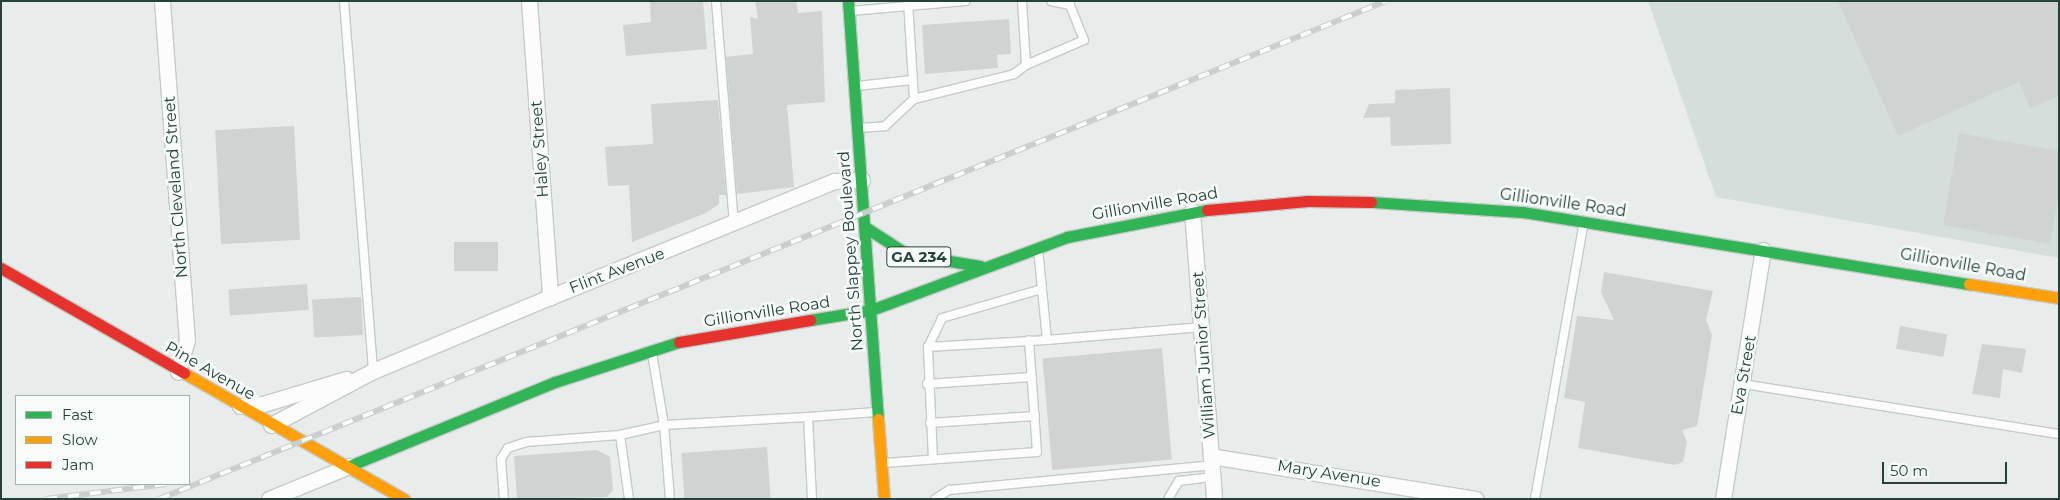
<!DOCTYPE html>
<style>
body{margin:0}
#map{position:relative;width:2060px;height:500px;overflow:hidden;background:#e8edeb;font-family:Montserrat,sans-serif}
div>[style]{position:absolute}
.built>*{inset:0;background:#d6dedb}
.building>*{inset:0;background:#cfd4d2;transform-origin:0 0}
.roads{filter:drop-shadow(1px 0 #c5cac8) drop-shadow(-1px 0 #c5cac8) drop-shadow(0 1px #c5cac8) drop-shadow(0 -1px #c5cac8)}
.lane>*{height:8px;margin:-4px;padding:0 4px;transform-origin:4px;border-radius:4px;background:#fcfcfc}
.street>*{height:15px;margin:-7.5px;padding:0 7.5px;transform-origin:7.5px;border-radius:7.5px;background:#fcfcfc}
.fast>*{height:11px;margin:-5.5px;padding:0 5.5px;transform-origin:5.5px;border-radius:5.5px;background:#30b455}
.slow>*{height:11px;margin:-5.5px;padding:0 5.5px;transform-origin:5.5px;border-radius:5.5px;background:#ff9f0a}
.jam>*{height:11px;margin:-5.5px;padding:0 5.5px;transform-origin:5.5px;border-radius:5.5px;background:#e5322d}
.rail>*{height:5.5px;margin-top:-2.75px;transform-origin:0;background:repeating-linear-gradient(90deg,#f7fbf9 0 11px,#c9cdcc 0 22px);box-sizing:border-box;border-block:1px solid #c9cdcc}
span{translate:-50% -50%;white-space:nowrap;text-align:center;line-height:1.15;-webkit-text-stroke:5px #f7fbf9;paint-order:stroke}
.shield-label span{padding:1px 4px;background:#f7fbf9;border:1px solid;border-radius:4px;-webkit-text-stroke-width:0}
.shield-label{font-size:15px;color:#24423a;font-weight:700}
.street-label{font-size:16px;color:#24423a}
.frame{position:absolute;inset:0;border:2px solid #24423a;pointer-events:none}
.legend{position:absolute;left:15px;top:395px;width:175px;height:90px;box-sizing:border-box;background:#f7fbf9;border:1px solid #a3b1ad;margin:0;padding:6px 9px;list-style:none;font-size:15px;color:#24423a}
.legend li{display:flex;align-items:center;gap:10px;height:25px}
.legend b{width:25px;border:1px solid #a3b1ad}
.scale{position:absolute;left:1882px;top:462px;width:125px;height:22px;box-sizing:border-box;border:2px solid #24423a;border-top:0;padding-left:6px;font-size:15px;line-height:18px;white-space:nowrap;color:#24423a;-webkit-text-stroke:4px #f7fbf9;paint-order:stroke}
</style>
<div id="map">
<div class="built">
<div style="clip-path:polygon(1648px 1px,2059px 1px,2059px 258px,1716px 197px)"></div>
</div>
<div class="building">
<div style="clip-path:polygon(650px 1px,703px 1px,707px 49px,626px 56px,623px 25px,651px 22px)"></div>
<div style="clip-path:polygon(755px 1px,796px 1px,798px 13px,822px 11px,825px 102px,787px 105px,794px 187px,737px 194px,726px 57px,753px 54px,750px 17px,758px 19px)"></div>
<div style="clip-path:polygon(1838px 1px,2059px 1px,2059px 96px,2030px 108px,2019px 82px,1898px 136px)"></div>
<div style="clip-path:polygon(1009px 19px,1011px 54px,997px 55px,998px 68px,925px 74px,922px 25px)"></div>
<div style="clip-path:polygon(1450px 88px,1451px 144px,1391px 146px,1390px 117px,1363px 118px,1369px 104px,1395px 103px,1395px 90px)"></div>
<div style="clip-path:polygon(718px 100px,726px 195px,719px 195px,719px 204px,706px 213px,632px 242px,629px 185px,608px 186px,605px 147px,653px 144px,651px 104px)"></div>
<div style="left:294px;top:126px;width:114px;height:79px;rotate:87deg"></div>
<div style="clip-path:polygon(1959px 133px,2059px 151px,2059px 193px,2050px 244px,1943px 225px)"></div>
<div style="left:498px;top:242px;width:29px;height:44px;rotate:90deg"></div>
<div style="clip-path:polygon(1604px 272px,1713px 291px,1706px 320px,1712px 335px,1697px 426px,1682px 430px,1687px 442px,1683px 462px,1675px 465px,1578px 448px,1585px 402px,1564px 398px,1577px 316px,1614px 320px,1601px 292px)"></div>
<div style="left:307px;top:284px;width:26px;height:79px;rotate:86deg"></div>
<div style="left:361px;top:297px;width:38px;height:49px;rotate:87deg"></div>
<div style="left:1900px;top:326px;width:48px;height:23px;rotate:10deg"></div>
<div style="clip-path:polygon(1982px 344px,2026px 349px,2022px 373px,2003px 369px,2000px 398px,1972px 394px)"></div>
<div style="left:1162px;top:348px;width:112px;height:120px;rotate:85deg"></div>
<div style="left:767px;top:447px;width:52px;height:86px;rotate:86deg"></div>
<div style="clip-path:polygon(597px 450px,610px 457px,613px 490px,607px 497px,517px 499px,514px 456px)"></div>
</div>
<div class="roads">
<div class="lane">
<div style="left:344px;top:1px;width:371px;rotate:85.5deg"></div>
<div style="left:716px;top:1px;width:223px;rotate:85.4deg"></div>
<div style="left:908px;top:1px;width:98px;rotate:86.5deg"></div>
<div style="left:914px;top:99px;width:103px;rotate:-14deg"></div>
<div style="left:1014px;top:74px;width:15px;rotate:-37deg"></div>
<div style="left:1022px;top:1px;width:64px;rotate:86.4deg"></div>
<div style="left:1026px;top:65px;width:63px;rotate:-23.3deg"></div>
<div style="left:1084px;top:40px;width:38px;rotate:-112deg"></div>
<div style="left:1070px;top:5px;width:19px;rotate:-168deg"></div>
<div style="left:851px;top:11px;width:115px;rotate:-5deg"></div>
<div style="left:857px;top:86px;width:55px;rotate:-6.2deg"></div>
<div style="left:859px;top:128px;width:26px;rotate:-4deg"></div>
<div style="left:885px;top:126px;width:40px;rotate:-43deg"></div>
<div style="left:1047px;top:340px;width:156px;rotate:-4.8deg"></div>
<div style="left:928px;top:347px;width:32px;rotate:-64deg"></div>
<div style="left:942px;top:318px;width:104px;rotate:-16.2deg"></div>
<div style="left:927px;top:384px;width:105px;rotate:-3.8deg"></div>
<div style="left:1743px;top:384px;width:320px;rotate:9deg"></div>
<div style="left:808px;top:417px;width:68px;rotate:-4.2deg"></div>
<div style="left:930px;top:423px;width:105px;rotate:-3.8deg"></div>
<div style="left:933px;top:459px;width:112px;rotate:-92.6deg"></div>
<div style="left:928px;top:347px;width:119px;rotate:-3.4deg"></div>
<div style="left:1047px;top:340px;width:91px;rotate:-95.6deg"></div>
<div style="left:884px;top:463px;width:153px;rotate:-4.1deg"></div>
<div style="left:1037px;top:452px;width:112px;rotate:-94.1deg"></div>
<div style="left:504px;top:499px;width:40px;rotate:-94.3deg"></div>
<div style="left:501px;top:459px;width:13px;rotate:-58deg"></div>
<div style="left:508px;top:448px;width:19px;rotate:-18deg"></div>
<div style="left:526px;top:442px;width:94px;rotate:-4.3deg"></div>
<div style="left:629px;top:499px;width:65px;rotate:-98deg"></div>
<div style="left:620px;top:435px;width:45px;rotate:-12.8deg"></div>
<div style="left:664px;top:425px;width:73px;rotate:-99.5deg"></div>
<div style="left:670px;top:499px;width:74px;rotate:-94.6deg"></div>
<div style="left:664px;top:425px;width:144px;rotate:-3.2deg"></div>
<div style="left:808px;top:417px;width:82px;rotate:87.2deg"></div>
<div style="left:935px;top:499px;width:17px;rotate:-33deg"></div>
<div style="left:949px;top:490px;width:264px;rotate:-5.4deg"></div>
<div style="left:1168px;top:499px;width:21px;rotate:-59deg"></div>
<div style="left:1179px;top:481px;width:34px;rotate:-7deg"></div>
<div style="left:1535px;top:499px;width:281px;rotate:-80deg"></div>
</div>
<div class="street">
<div style="left:162px;top:1px;width:340px;rotate:85.8deg"></div>
<div style="left:187px;top:340px;width:33px;rotate:106deg"></div>
<div style="left:529px;top:1px;width:297px;rotate:85.9deg"></div>
<div style="left:1192px;top:211px;width:289px;rotate:85.6deg"></div>
<div style="left:240px;top:406px;width:23px;rotate:-5deg"></div>
<div style="left:263px;top:404px;width:87px;rotate:-16.8deg"></div>
<div style="left:271px;top:425px;width:115px;rotate:-27.9deg"></div>
<div style="left:373px;top:371px;width:192px;rotate:-22.7deg"></div>
<div style="left:550px;top:297px;width:307px;rotate:-22.2deg"></div>
<div style="left:834px;top:181px;width:28px;rotate:-2deg"></div>
<div style="left:1211px;top:456px;width:268px;rotate:9.2deg"></div>
<div style="left:269px;top:499px;width:87px;rotate:-22.4deg"></div>
<div style="left:1723px;top:499px;width:252px;rotate:-80.9deg"></div>
</div>
<div class="fast">
<div style="left:848px;top:1px;width:419px;rotate:85.9deg"></div>
<div style="left:1371px;top:202px;width:152px;rotate:3.8deg"></div>
<div style="left:1523px;top:212px;width:452px;rotate:9.2deg"></div>
<div style="left:865px;top:227px;width:50px;rotate:32.7deg"></div>
<div style="left:907px;top:254px;width:74px;rotate:9.3deg"></div>
<div style="left:810px;top:320px;width:62px;rotate:-9.3deg"></div>
<div style="left:871px;top:310px;width:209px;rotate:-20.4deg"></div>
<div style="left:1067px;top:237px;width:143px;rotate:-10.9deg"></div>
<div style="left:349px;top:466px;width:222px;rotate:-22.2deg"></div>
<div style="left:555px;top:382px;width:130px;rotate:-17.9deg"></div>
</div>
<div class="slow">
<div style="left:1969px;top:284px;width:91px;rotate:8.8deg"></div>
<div style="left:184px;top:373px;width:254px;rotate:29.8deg"></div>
<div style="left:878px;top:419px;width:80px;rotate:85.7deg"></div>
</div>
<div class="jam">
<div style="left:1207px;top:210px;width:101px;rotate:-5.1deg"></div>
<div style="left:1308px;top:201px;width:63px;rotate:0.9deg"></div>
<div style="left:1px;top:268px;width:211px;rotate:29.8deg"></div>
<div style="left:679px;top:342px;width:133px;rotate:-9.5deg"></div>
</div>
</div>
<div class="rail">
<div style="left:46px;top:499px;width:121px;rotate:-7.1deg"></div>
<div style="left:159px;top:499px;width:1324px;rotate:-22.09deg"></div>
</div>
<div class="shield-label">
<span style="left:919px;top:257px">GA 234</span>
</div>
<div class="street-label">
<span style="left:540px;top:149px;rotate:-94deg">Haley Street</span>
<span style="left:176px;top:187px;rotate:-94deg">North Cleveland Street</span>
<span style="left:1563px;top:203px;rotate:8deg">Gillionville Road</span>
<span style="left:1155px;top:204px;rotate:-10deg">Gillionville Road</span>
<span style="left:851px;top:251px;rotate:-94deg">North Slappey Boulevard</span>
<span style="left:1963px;top:265px;rotate:10deg">Gillionville Road</span>
<span style="left:617px;top:271px;rotate:-21deg">Flint Avenue</span>
<span style="left:767px;top:312px;rotate:-9deg">Gillionville Road</span>
<span style="left:1204px;top:355px;rotate:-94deg">William Junior Street</span>
<span style="left:210px;top:371px;rotate:30deg">Pine Avenue</span>
<span style="left:1744px;top:375px;rotate:-80deg">Eva Street</span>
<span style="left:1329px;top:474px;rotate:9deg">Mary Avenue</span>
</div>
<div class="frame"></div>
<ul class="legend">
<li><b style="height:6px;background:#30b455"></b>Fast</li>
<li><b style="height:6px;background:#ff9f0a"></b>Slow</li>
<li><b style="height:6px;background:#e5322d"></b>Jam</li>
</ul>
<div class="scale">50 m</div>
</div>
